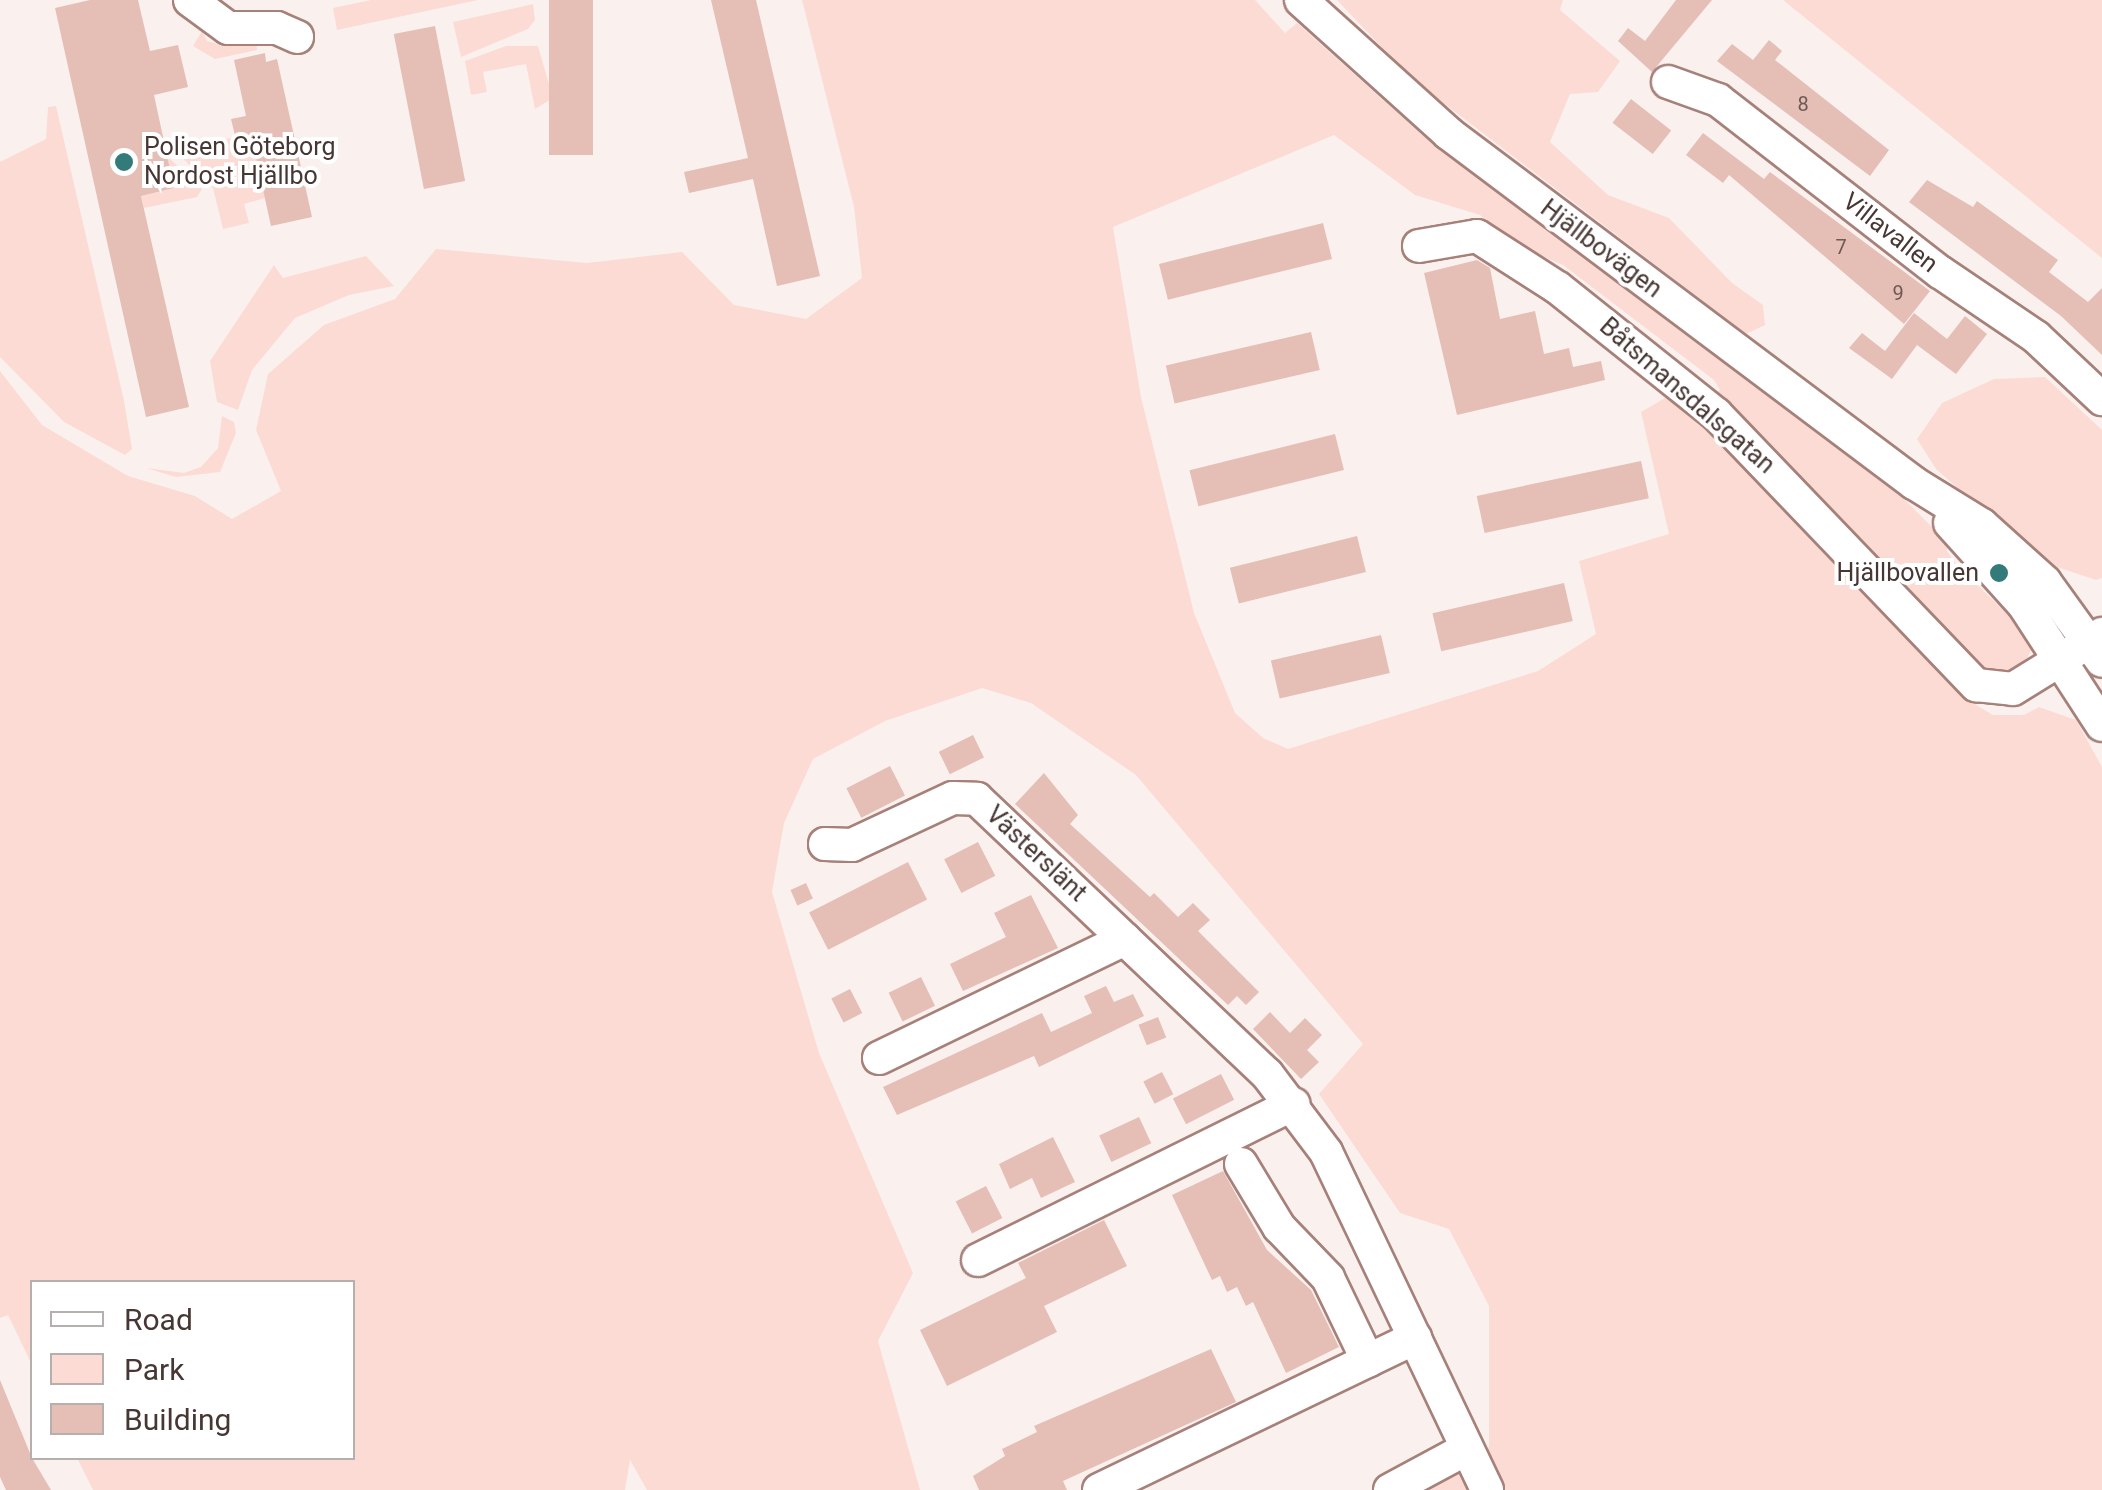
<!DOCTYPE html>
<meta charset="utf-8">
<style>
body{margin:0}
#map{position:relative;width:2102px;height:1490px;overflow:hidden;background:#faf1ef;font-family:Roboto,sans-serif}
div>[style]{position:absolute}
.green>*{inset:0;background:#fcdbd4}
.building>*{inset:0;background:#e5beb6;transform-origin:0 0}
.roads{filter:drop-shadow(2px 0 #a6817a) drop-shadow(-2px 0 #a6817a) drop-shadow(0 2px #a6817a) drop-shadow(0 -2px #a6817a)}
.minor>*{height:32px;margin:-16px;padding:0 16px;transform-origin:16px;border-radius:16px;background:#fff}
.dots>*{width:28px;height:28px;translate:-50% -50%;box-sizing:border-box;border:5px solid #fff;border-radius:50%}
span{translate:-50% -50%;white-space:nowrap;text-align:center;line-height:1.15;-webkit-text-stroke:8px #fff;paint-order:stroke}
.number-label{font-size:20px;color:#6e5954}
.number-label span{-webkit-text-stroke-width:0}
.poi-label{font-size:25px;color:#473734}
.left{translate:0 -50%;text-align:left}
.right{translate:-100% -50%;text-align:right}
.street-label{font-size:25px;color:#473734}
.legend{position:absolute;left:30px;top:1280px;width:325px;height:180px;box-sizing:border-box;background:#fff;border:2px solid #b5afae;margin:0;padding:12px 18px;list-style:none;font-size:30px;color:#473734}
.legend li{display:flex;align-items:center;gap:20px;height:50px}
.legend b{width:50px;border:2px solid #b5afae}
</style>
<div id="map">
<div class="green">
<div style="clip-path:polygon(371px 0,478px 0,337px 30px,333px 8px)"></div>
<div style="clip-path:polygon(802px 0,1255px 0,1285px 33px,1297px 23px,1421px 134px,1890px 485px,1950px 545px,1946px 550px,1958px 567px,1875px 563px,1715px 393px,1720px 390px,1714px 380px,1563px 265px,1518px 246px,1480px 215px,1415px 195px,1334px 135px,1113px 227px,1141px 397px,1194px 613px,1235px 713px,1263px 738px,1288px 749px,1538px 671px,1596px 634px,1579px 561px,1669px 534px,1641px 412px,1672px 394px,1781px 498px,1963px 697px,1993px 715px,2024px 715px,2039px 707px,2076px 720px,2102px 767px,2102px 1490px,1402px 1490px,1489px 1447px,1489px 1306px,1449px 1229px,1400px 1213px,1319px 1094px,1363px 1044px,1136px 775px,1031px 703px,982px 688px,885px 721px,813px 759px,784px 823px,772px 892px,819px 1053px,913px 1273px,878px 1341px,920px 1490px,647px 1490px,630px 1460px,625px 1490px,93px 1490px,77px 1458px,352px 1458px,352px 1282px,32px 1282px,32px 1365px,8px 1315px,0 1318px,0 371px,42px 425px,128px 476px,195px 496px,232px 519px,281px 491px,256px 430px,268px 374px,324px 325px,395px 299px,436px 249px,587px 263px,682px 252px,734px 305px,806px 319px,862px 278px,854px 207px)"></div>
<div style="clip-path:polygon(1337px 0,1563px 0,1560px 10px,1620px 61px,1598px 92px,1570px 94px,1550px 142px,1608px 195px,1669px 218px,1732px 283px,1763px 305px,1765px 325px,1746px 334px,1623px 240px,1412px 79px)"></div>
<div style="clip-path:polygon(1783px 0,2102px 0,2102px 258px)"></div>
<div style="clip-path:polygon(533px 4px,535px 20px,528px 29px,461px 57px,453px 22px)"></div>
<div style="clip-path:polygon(202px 31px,207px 41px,225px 46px,231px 36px,256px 40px,257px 50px,215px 59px,193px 46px)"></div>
<div style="clip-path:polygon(506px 46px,538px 46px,553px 98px,535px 109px,526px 64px,483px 72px,487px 92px,471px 95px,465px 61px)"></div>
<div style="clip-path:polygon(56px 106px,124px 401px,132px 449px,125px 455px,64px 422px,0 357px,0 162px,46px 139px,48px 107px)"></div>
<div style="clip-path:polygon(236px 137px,239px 152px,254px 149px,265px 198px,244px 204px,249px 223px,223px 229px,213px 188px,174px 150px)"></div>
<div style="clip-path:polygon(167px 156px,202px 189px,197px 197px,144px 208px,141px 196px,174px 188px)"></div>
<div style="clip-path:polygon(366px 256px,394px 286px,349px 295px,295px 318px,252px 370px,238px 410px,217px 402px,210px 361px,274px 265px,283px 278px)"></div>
<div style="clip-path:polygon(2045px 377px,2102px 430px,2102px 578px,2096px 580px,2051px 565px,2013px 537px,1936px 469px,1917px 439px,1942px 403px,1994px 379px)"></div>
<div style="clip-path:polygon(222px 416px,234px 422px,236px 433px,220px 472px,176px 477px,146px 468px,184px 473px,201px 467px,218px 448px)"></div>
<div style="clip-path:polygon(1883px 569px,1967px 575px,2020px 626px,2033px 647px,2027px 658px,2014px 669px,1986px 675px)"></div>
</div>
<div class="building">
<div style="clip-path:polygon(90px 0,138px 0,150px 51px,178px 45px,188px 87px,154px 95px,174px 188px,141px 196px,189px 407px,146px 417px,55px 8px)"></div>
<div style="left:549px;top:0;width:44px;height:155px"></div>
<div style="clip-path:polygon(711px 0,756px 0,820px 276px,777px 286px,753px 179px,689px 193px,684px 172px,748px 158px)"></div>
<div style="clip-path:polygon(1676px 0,1712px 0,1652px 72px,1618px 41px,1628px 28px,1645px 41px)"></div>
<div style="left:435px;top:26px;width:158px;height:42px;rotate:79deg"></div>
<div style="clip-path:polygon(1769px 40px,1782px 51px,1775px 60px,1889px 150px,1870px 176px,1717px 61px,1732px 44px,1753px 60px)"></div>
<div style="clip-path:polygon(265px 53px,266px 62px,277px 59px,312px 217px,271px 226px,254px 149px,239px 152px,231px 119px,246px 116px,234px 60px)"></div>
<div style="left:1631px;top:99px;width:51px;height:30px;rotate:38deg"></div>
<div style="clip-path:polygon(1703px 133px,1764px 179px,1770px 172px,1930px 291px,1904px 324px,1729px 175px,1723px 183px,1686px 155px)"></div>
<div style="clip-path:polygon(1927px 180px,1973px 207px,1977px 201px,2043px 249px,2058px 260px,2049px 272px,2088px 302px,2102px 288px,2102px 355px,2061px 316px,1909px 202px)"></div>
<div style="left:1323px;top:223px;width:37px;height:169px;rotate:76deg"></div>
<div style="clip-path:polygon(1477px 260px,1490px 268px,1500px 319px,1535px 311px,1544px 354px,1569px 348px,1573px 367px,1601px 361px,1605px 380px,1457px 415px,1424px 273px)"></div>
<div style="clip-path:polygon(1914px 313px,1947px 339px,1965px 316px,1987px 334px,1956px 374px,1917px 345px,1892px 379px,1849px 348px,1862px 333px,1885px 351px)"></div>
<div style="left:1311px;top:332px;width:39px;height:149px;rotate:77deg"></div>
<div style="left:1335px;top:434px;width:37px;height:150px;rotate:76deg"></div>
<div style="left:1641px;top:461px;width:38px;height:168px;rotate:78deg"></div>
<div style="left:1357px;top:536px;width:37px;height:131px;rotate:76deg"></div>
<div style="left:1564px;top:583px;width:39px;height:135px;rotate:77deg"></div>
<div style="left:1381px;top:635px;width:39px;height:113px;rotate:77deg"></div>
<div style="left:973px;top:735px;width:25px;height:38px;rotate:64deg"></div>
<div style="left:890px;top:766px;width:33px;height:49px;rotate:63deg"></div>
<div style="clip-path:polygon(1044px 773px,1078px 815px,1070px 824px,1150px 897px,1154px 893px,1178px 917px,1193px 903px,1210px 920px,1198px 931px,1259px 992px,1246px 1005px,1237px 996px,1228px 1005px,1015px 804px)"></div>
<div style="left:978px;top:842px;width:38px;height:38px;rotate:63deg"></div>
<div style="left:908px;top:862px;width:42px;height:111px;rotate:63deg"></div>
<div style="left:806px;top:883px;width:17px;height:17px;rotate:66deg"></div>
<div style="clip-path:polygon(1031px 895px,1058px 948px,963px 991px,950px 964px,1006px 937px,994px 913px)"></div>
<div style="left:921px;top:977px;width:32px;height:36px;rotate:64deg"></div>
<div style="clip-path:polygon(1106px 986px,1114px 1002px,1133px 994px,1144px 1016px,1039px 1067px,1034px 1056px,897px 1115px,883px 1087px,1042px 1013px,1051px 1032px,1092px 1013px,1084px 996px)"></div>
<div style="left:850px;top:989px;width:27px;height:21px;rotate:63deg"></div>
<div style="clip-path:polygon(1270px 1012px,1290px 1033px,1305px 1018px,1322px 1035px,1307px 1050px,1319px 1062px,1301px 1079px,1253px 1029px)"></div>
<div style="left:1158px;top:1017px;width:22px;height:21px;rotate:68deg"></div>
<div style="left:1162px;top:1072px;width:25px;height:21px;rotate:63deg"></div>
<div style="left:1221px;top:1074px;width:29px;height:54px;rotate:63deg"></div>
<div style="left:1139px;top:1117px;width:29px;height:44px;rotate:65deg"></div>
<div style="clip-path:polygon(1053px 1137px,1075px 1182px,1041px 1198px,1032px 1178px,1010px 1189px,999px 1164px)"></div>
<div style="clip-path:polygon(1223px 1171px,1267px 1250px,1311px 1290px,1339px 1347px,1286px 1373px,1253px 1302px,1246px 1306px,1237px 1287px,1227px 1292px,1220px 1276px,1212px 1280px,1172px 1195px)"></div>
<div style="left:986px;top:1186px;width:36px;height:34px;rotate:63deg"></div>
<div style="clip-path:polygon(1104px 1220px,1127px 1266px,1044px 1306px,1057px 1332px,947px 1386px,920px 1330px,1026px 1278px,1018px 1263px)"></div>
<div style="clip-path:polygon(1211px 1349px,1236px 1402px,1063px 1481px,1067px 1490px,979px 1490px,973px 1476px,1005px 1456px,1002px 1449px,1037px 1432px,1034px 1426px)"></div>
<div style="clip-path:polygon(0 1380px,32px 1458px,51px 1490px,6px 1490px,0 1477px)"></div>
</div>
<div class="roads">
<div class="minor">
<div style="left:190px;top:0;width:47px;rotate:36.4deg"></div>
<div style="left:228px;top:28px;width:49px"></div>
<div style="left:277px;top:28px;width:22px;rotate:24deg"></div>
<div style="left:1301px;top:0;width:198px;rotate:42.1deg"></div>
<div style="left:1448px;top:133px;width:583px;rotate:36.91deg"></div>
<div style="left:1914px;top:483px;width:80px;rotate:31.7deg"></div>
<div style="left:1982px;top:525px;width:85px;rotate:42.1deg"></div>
<div style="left:2045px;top:582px;width:97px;rotate:54.2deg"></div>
<div style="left:1668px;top:82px;width:53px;rotate:19.8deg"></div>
<div style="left:1718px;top:100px;width:281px;rotate:37.8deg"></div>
<div style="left:1940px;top:272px;width:116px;rotate:34.1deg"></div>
<div style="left:2036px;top:337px;width:91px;rotate:43.2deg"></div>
<div style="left:1419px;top:246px;width:59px;rotate:-9.8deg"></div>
<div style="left:1477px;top:236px;width:96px;rotate:32.7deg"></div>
<div style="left:1558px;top:288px;width:202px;rotate:38.6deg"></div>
<div style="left:1716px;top:414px;width:376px;rotate:46.2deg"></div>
<div style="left:1976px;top:685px;width:37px;rotate:6deg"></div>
<div style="left:2013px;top:689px;width:105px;rotate:-31.7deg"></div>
<div style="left:1950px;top:523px;width:110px;rotate:47.9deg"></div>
<div style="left:2024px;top:605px;width:143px;rotate:57deg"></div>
<div style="left:825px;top:844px;width:27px;rotate:2deg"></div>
<div style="left:852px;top:845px;width:111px;rotate:-25deg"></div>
<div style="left:953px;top:798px;width:24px;rotate:2deg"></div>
<div style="left:977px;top:799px;width:400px;rotate:43.5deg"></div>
<div style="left:1267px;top:1074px;width:98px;rotate:52.9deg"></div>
<div style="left:1326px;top:1152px;width:374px;rotate:64.5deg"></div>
<div style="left:879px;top:1058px;width:273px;rotate:-25.8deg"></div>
<div style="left:1241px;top:1164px;width:74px;rotate:58.9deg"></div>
<div style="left:1279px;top:1227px;width:71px;rotate:46.1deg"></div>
<div style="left:1328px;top:1278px;width:92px;rotate:64.3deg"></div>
<div style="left:978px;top:1260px;width:352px;rotate:-26.3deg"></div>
<div style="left:1099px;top:1490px;width:351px;rotate:-25.7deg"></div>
<div style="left:1390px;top:1490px;width:86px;rotate:-28.3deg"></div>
</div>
</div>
<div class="dots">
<div style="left:124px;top:162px;background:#327b7a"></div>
<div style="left:1999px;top:573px;background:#327b7a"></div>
</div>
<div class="number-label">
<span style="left:1803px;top:104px">8</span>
<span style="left:1841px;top:247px">7</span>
<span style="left:1898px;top:293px">9</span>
</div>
<div class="poi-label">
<span class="left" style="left:144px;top:162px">Polisen Göteborg<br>Nordost Hjällbo</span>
<span class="right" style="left:1979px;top:573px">Hjällbovallen</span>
</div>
<div class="street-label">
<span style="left:1890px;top:233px;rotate:38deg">Villavallen</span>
<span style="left:1601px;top:249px;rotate:37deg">Hjällbovägen</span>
<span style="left:1687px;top:396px;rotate:41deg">Båtsmansdalsgatan</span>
<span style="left:1036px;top:854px;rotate:43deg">Västerslänt</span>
</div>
<ul class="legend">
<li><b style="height:12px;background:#fff"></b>Road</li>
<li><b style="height:28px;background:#fcdbd4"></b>Park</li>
<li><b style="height:28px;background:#e5beb6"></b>Building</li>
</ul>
</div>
